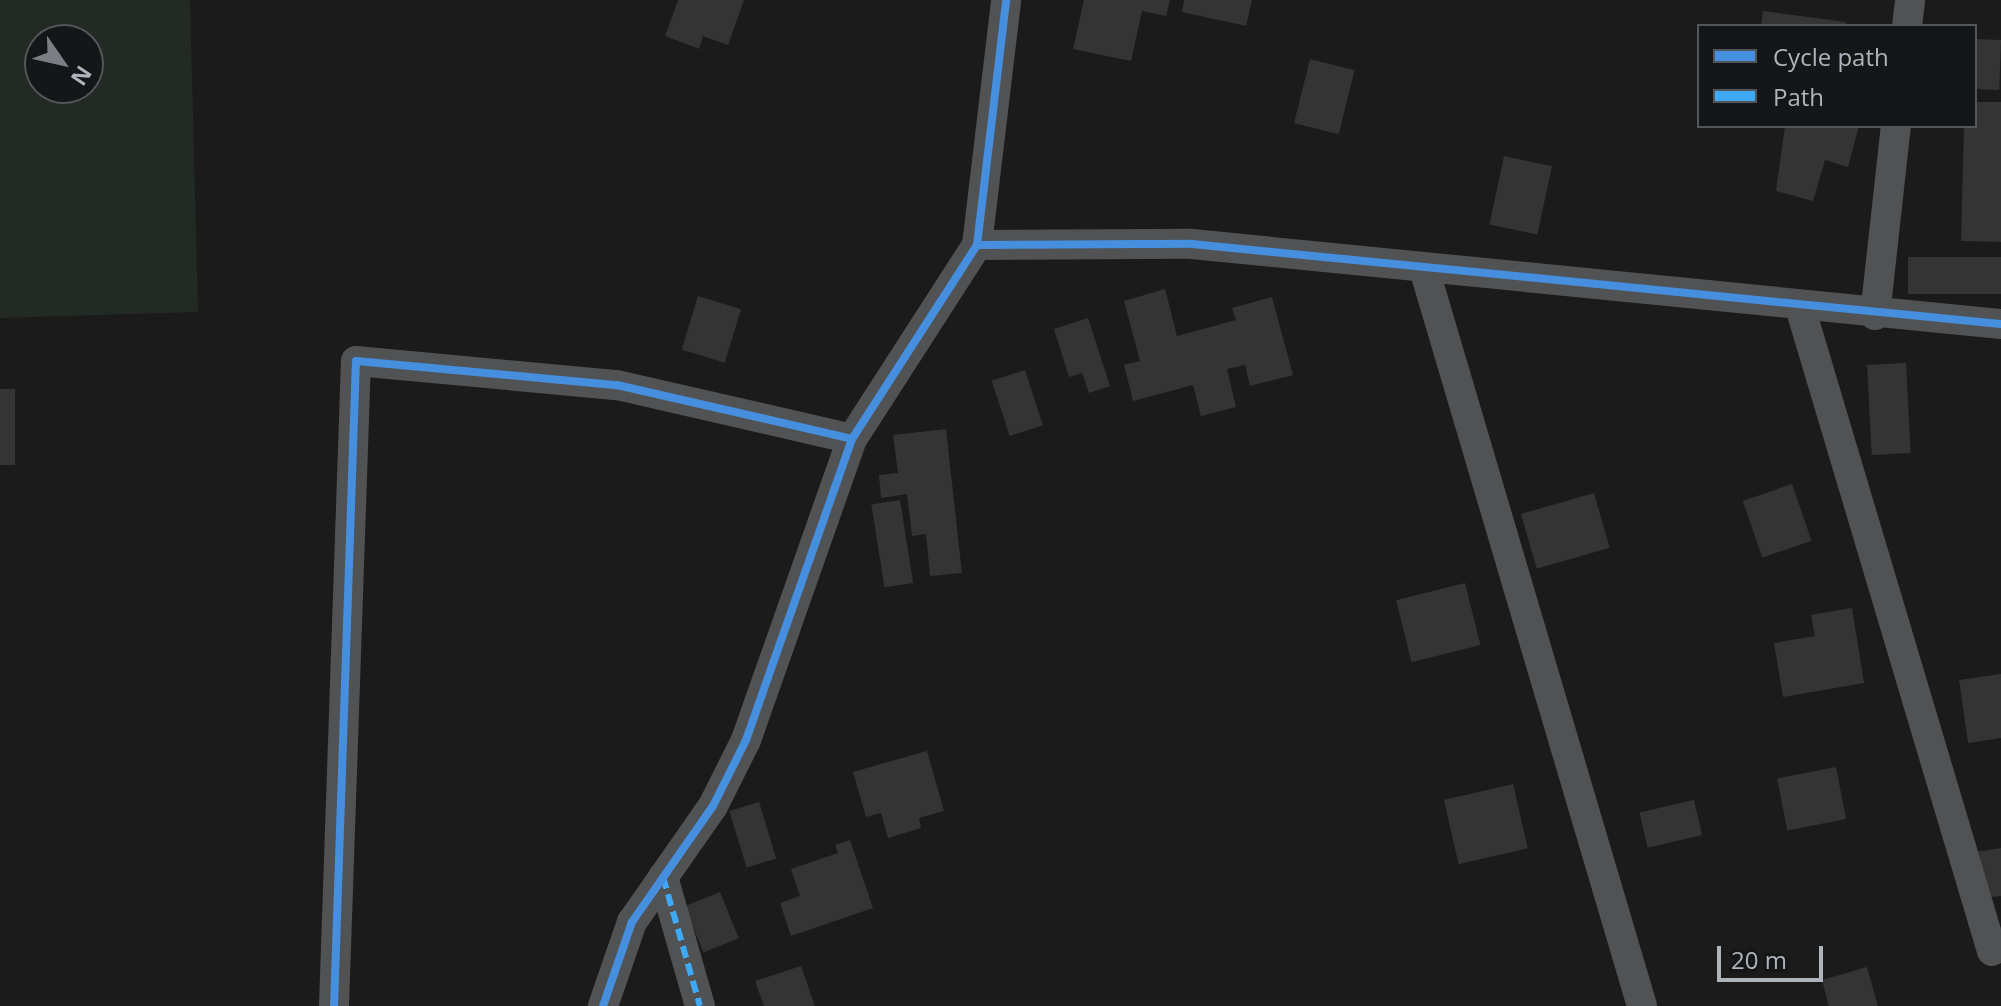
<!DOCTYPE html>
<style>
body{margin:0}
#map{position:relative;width:2001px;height:1006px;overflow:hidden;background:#1b1b1b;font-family:"Open Sans",sans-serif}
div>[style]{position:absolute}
.green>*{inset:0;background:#232a23}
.building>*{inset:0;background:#343435;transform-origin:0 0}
.minor>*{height:30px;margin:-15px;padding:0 15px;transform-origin:15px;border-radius:15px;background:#505254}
.quiet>*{height:6px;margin-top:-3px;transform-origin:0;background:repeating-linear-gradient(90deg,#3fa9f5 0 12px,transparent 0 18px)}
.cycleway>*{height:8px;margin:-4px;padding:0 4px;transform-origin:4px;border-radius:4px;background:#468fdf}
span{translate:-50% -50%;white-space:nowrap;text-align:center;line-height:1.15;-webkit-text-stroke:8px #151617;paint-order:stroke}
.legend{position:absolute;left:1697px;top:24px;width:280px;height:104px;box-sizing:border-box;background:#151617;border:2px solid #525559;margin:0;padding:10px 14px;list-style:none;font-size:24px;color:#aeb4bb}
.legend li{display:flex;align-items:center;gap:16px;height:40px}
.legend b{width:40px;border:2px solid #525559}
.north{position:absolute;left:24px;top:24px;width:80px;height:80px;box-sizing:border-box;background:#151617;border:2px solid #525559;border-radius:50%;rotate:124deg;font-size:22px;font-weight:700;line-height:32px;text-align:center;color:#aeb4bb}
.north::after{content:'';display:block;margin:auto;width:28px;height:36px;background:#7b7e83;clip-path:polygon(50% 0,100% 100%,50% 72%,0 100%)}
.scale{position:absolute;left:1717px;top:946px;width:106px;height:36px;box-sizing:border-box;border:4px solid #aeb4bb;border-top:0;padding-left:10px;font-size:24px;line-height:28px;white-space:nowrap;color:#aeb4bb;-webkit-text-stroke:6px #151617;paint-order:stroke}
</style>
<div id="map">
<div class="green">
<div style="clip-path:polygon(evenodd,0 0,190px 0,198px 312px,0 318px,0 0,40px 40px,88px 40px,88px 88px,40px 88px,40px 40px)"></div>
</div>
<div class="building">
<div style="clip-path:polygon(678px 0,744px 0,728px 45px,703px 36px,699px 49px,665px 36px)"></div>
<div style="clip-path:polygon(1084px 0,1170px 0,1166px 16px,1142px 11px,1131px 61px,1073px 49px)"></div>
<div style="clip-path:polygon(1184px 0,1252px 0,1246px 26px,1182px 12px)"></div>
<div style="clip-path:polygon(1763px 11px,1846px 22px,1846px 26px,1761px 26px)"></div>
<div style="left:1975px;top:39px;width:26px;height:50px;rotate:2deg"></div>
<div style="left:1310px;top:59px;width:46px;height:66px;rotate:14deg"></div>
<div style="clip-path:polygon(1975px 102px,2001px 102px,2001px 242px,1961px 241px,1964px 126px,1975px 126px)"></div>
<div style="clip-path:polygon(1785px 126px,1859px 126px,1848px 167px,1825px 160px,1813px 201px,1776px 191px)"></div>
<div style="left:1504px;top:156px;width:49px;height:70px;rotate:12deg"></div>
<div style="left:2001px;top:257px;width:37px;height:93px;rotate:90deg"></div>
<div style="clip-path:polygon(1165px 289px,1177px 336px,1236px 320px,1232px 308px,1272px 297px,1293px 375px,1250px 386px,1245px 365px,1227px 369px,1236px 407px,1201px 416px,1193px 385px,1133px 401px,1124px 365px,1140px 361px,1124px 301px)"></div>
<div style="left:698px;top:296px;width:45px;height:56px;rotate:17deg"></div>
<div style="clip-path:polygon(1088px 318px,1110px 386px,1089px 393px,1082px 373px,1069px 377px,1054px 329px)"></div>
<div style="left:1906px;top:363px;width:90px;height:39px;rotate:87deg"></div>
<div style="left:1025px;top:370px;width:58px;height:35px;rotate:72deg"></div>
<div style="left:0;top:389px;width:15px;height:76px"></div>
<div style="clip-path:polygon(946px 429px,962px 573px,930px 576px,926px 534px,912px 536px,907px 494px,881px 498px,879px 475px,898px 473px,893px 435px)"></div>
<div style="left:1792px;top:484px;width:60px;height:52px;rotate:71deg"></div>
<div style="left:1594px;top:493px;width:57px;height:76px;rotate:74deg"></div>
<div style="left:900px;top:500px;width:84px;height:29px;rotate:81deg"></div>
<div style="left:1465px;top:583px;width:64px;height:71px;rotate:76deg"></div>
<div style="clip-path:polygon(1852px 608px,1864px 683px,1783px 697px,1774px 643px,1815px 636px,1811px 615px)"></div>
<div style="clip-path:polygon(2001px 674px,2001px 738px,1968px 743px,1959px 680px)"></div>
<div style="clip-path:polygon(927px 751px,944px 811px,919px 818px,921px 828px,888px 838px,881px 813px,866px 817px,853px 772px)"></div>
<div style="left:1836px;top:767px;width:53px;height:60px;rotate:79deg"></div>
<div style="left:1513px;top:784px;width:66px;height:71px;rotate:77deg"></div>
<div style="left:1694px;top:800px;width:36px;height:56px;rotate:77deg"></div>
<div style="left:759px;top:802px;width:59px;height:31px;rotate:73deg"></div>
<div style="clip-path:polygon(850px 840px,873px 908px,791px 936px,780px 903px,800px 896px,791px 869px,838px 853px,835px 845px)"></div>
<div style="clip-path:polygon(2001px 848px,2001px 896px,1982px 898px,1975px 852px)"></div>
<div style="left:720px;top:892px;width:50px;height:38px;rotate:68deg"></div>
<div style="clip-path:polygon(801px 966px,815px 1006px,764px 1006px,755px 981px)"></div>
<div style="clip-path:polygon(1867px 967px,1878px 1006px,1829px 1006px,1822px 980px)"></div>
</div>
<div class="minor">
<div style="left:1907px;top:26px;width:26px;rotate:-83deg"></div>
<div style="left:977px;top:245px;width:215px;rotate:-0.3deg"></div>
<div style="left:1192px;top:244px;width:813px;rotate:5.65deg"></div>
<div style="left:1425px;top:272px;width:765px;rotate:73.53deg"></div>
<div style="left:1800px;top:307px;width:672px;rotate:73.4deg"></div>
<div style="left:1875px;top:315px;width:190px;rotate:-83.7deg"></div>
<div style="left:663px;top:877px;width:134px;rotate:74deg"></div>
<div style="left:334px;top:1006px;width:645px;rotate:-88.05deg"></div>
<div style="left:356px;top:361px;width:262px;rotate:5.3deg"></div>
<div style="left:617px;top:385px;width:241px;rotate:12.9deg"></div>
<div style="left:603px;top:1006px;width:89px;rotate:-71deg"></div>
<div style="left:632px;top:922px;width:141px;rotate:-55.1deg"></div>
<div style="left:713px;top:806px;width:74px;rotate:-63.4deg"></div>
<div style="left:746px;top:740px;width:319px;rotate:-70.6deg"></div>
<div style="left:852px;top:439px;width:231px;rotate:-57.2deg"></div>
<div style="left:977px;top:245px;width:247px;rotate:-83.2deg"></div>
</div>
<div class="quiet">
<div style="left:663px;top:877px;width:134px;rotate:74deg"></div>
</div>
<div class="cycleway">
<div style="left:977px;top:245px;width:215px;rotate:-0.3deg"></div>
<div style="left:1192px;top:244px;width:813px;rotate:5.65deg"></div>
<div style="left:334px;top:1006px;width:645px;rotate:-88.05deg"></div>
<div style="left:356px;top:361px;width:262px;rotate:5.3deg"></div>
<div style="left:617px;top:385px;width:241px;rotate:12.9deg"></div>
<div style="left:603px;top:1006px;width:89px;rotate:-71deg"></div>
<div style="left:632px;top:922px;width:141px;rotate:-55.1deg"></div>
<div style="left:713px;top:806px;width:74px;rotate:-63.4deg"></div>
<div style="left:746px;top:740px;width:319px;rotate:-70.6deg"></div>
<div style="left:852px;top:439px;width:231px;rotate:-57.2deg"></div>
<div style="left:977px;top:245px;width:247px;rotate:-83.2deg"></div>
</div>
<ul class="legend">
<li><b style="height:10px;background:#468fdf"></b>Cycle path</li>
<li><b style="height:10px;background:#3fa9f5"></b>Path</li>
</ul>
<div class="north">N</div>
<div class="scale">20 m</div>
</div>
